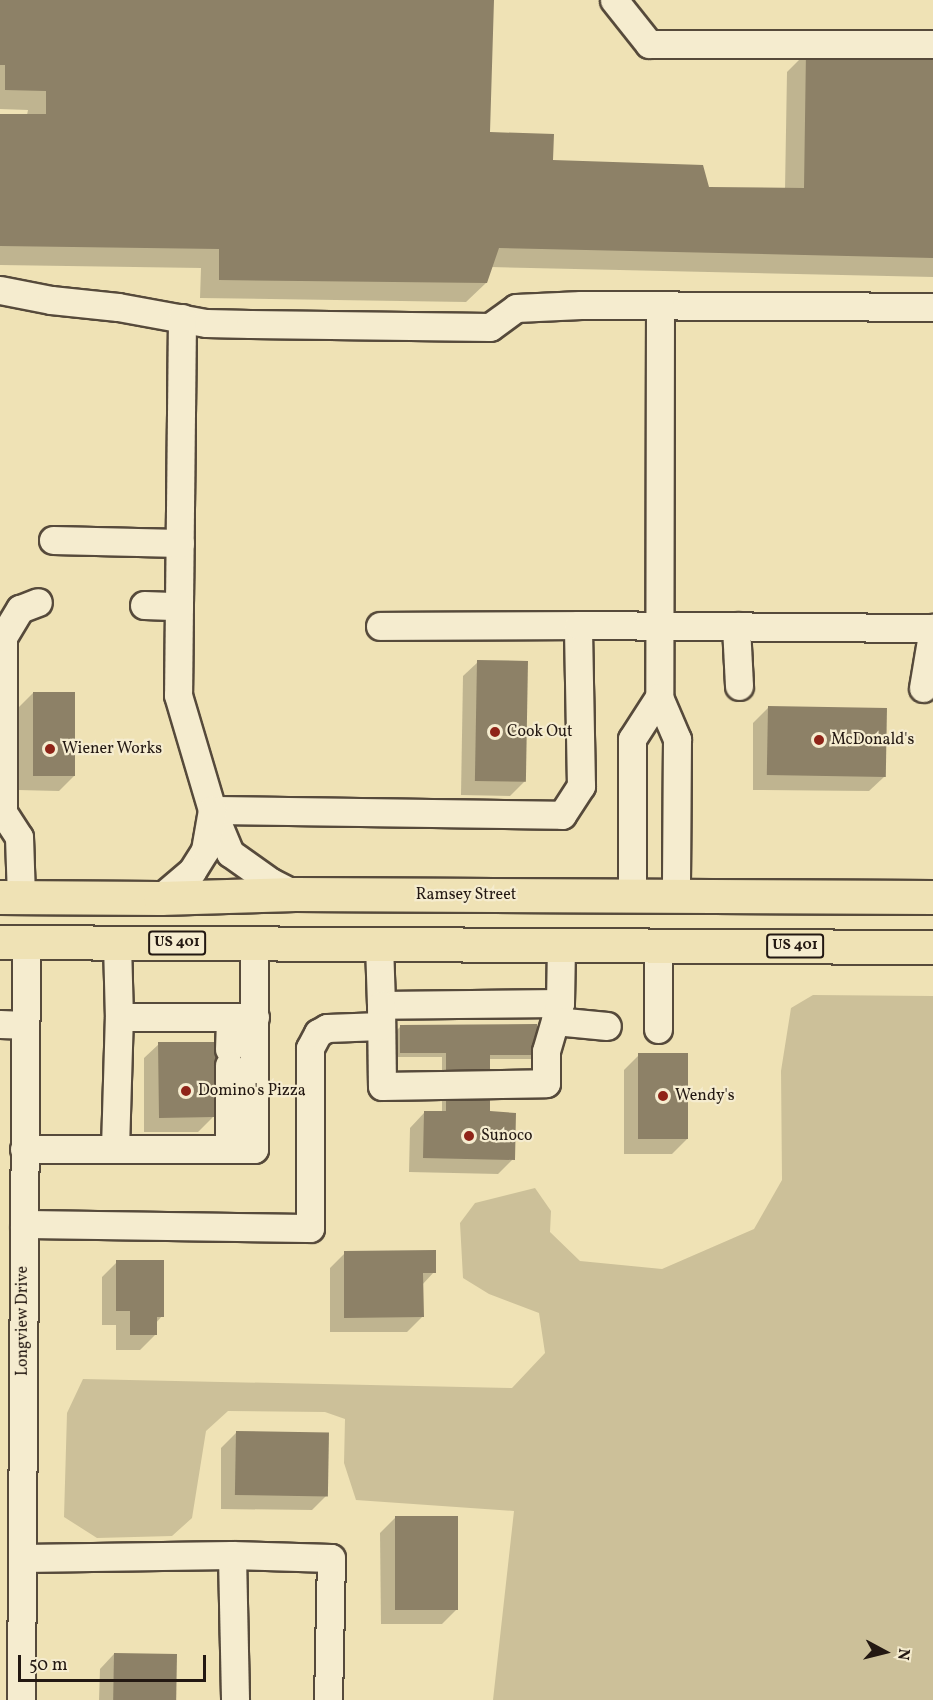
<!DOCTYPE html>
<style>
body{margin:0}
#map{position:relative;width:933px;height:1700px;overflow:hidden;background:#efe2b5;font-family:Vollkorn,serif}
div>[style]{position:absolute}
.green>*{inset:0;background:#ccc099}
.shadow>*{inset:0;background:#0003}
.building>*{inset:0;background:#8d8167;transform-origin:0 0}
.roads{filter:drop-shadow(2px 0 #564a3b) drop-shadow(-2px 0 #564a3b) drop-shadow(0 2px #564a3b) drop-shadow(0 -2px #564a3b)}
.minor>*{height:27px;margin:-13.5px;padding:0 13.5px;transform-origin:13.5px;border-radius:13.5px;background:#f5eccf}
.major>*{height:33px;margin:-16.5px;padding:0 16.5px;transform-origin:16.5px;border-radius:16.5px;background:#efe2b5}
.dots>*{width:16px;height:16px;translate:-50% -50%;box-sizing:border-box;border:3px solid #f5eccf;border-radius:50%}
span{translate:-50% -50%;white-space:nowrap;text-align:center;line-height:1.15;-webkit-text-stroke:4.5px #f5eccf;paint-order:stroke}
.shield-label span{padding:2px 4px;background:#f5eccf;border:2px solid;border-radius:4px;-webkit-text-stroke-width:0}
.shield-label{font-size:15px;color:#231812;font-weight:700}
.poi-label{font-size:16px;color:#231812}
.left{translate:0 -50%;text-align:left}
.street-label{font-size:16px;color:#231812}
.north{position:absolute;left:855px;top:1622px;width:60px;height:60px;-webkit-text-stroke:4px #f5eccf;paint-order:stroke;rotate:97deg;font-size:16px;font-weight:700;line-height:24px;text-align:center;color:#231812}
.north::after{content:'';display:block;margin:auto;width:21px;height:27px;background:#231812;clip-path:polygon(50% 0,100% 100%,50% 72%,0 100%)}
.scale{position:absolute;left:18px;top:1655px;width:188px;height:27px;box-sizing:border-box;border:3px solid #231812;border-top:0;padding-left:8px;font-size:18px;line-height:21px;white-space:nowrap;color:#231812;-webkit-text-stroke:4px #f5eccf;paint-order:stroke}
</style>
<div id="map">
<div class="green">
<div style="clip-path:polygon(813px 995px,933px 996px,933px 1700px,493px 1700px,514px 1511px,356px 1500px,344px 1463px,345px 1419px,325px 1412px,228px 1411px,206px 1431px,192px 1518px,172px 1536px,97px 1538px,64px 1517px,67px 1413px,83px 1379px,512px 1388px,545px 1353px,539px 1313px,489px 1294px,463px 1278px,460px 1223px,475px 1203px,535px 1188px,551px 1211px,550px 1232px,580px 1261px,662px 1269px,754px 1229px,782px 1180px,781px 1071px,791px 1008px)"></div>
</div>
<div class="shadow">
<div style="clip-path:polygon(0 0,493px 0,488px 133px,552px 162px,707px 188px,785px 189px,787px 72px,806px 53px,933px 54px,933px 277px,491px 267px,486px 283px,466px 302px,200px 298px,201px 268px,0 265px,0 115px,27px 115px,28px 110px,0 109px)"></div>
<div style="clip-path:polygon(478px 662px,525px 781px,510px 796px,461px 795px,463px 676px)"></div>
<div style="clip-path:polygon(33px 693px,74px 776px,59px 791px,18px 790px,18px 708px)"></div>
<div style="clip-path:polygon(768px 708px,884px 777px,869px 791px,753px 790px,753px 723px)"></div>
<div style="clip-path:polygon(401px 1026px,535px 1055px,531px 1059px,488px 1059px,489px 1112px,513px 1159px,498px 1174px,409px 1172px,410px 1128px,424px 1113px,442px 1113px,442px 1057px,396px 1057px,396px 1031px)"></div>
<div style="clip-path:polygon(215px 1043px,229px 1079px,213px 1080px,213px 1117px,198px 1132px,144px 1132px,144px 1058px,159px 1044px)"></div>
<div style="clip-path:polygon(639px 1055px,687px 1139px,672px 1154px,624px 1154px,624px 1070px)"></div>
<div style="clip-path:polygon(345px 1253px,434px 1272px,422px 1285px,422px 1317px,407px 1332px,330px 1332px,330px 1268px)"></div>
<div style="clip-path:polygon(117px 1262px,162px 1316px,155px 1324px,155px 1335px,140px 1350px,116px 1350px,116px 1325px,102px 1325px,102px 1277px)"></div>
<div style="clip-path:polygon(236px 1433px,327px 1495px,312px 1510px,221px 1509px,221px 1448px)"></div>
<div style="clip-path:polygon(395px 1518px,457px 1609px,442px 1624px,381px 1624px,380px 1533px)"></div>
<div style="clip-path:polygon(114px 1654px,175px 1700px,99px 1700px,100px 1669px)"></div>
</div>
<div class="building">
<div style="clip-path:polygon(0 0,494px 0,490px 132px,554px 134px,553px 160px,703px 165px,709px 187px,804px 188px,806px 51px,933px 53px,933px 258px,499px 248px,487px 283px,219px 280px,219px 249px,0 246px,0 114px,46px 114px,46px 91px,5px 90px,5px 65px,0 65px)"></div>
<div style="left:477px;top:660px;width:51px;height:121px;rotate:1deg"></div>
<div style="left:33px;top:692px;width:42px;height:84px"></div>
<div style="left:768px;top:706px;width:119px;height:69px;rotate:1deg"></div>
<div style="clip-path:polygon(537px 1024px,537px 1055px,490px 1055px,490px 1111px,516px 1113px,515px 1160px,423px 1158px,424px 1111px,446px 1111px,446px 1053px,400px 1053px,400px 1025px)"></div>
<div style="clip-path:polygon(158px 1042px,216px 1042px,246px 1049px,246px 1065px,214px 1065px,214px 1117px,159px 1118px)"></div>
<div style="left:638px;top:1053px;width:50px;height:86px"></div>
<div style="clip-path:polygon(436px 1250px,436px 1273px,423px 1273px,424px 1317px,344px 1318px,344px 1251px)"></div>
<div style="clip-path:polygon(116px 1260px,164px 1260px,164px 1317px,157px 1317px,157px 1335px,130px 1335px,130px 1311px,116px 1311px)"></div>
<div style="left:236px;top:1431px;width:93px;height:64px;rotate:1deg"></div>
<div style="left:395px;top:1516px;width:63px;height:94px"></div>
<div style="left:114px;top:1653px;width:63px;height:47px;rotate:1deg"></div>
</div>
<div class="roads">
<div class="minor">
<div style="left:614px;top:0;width:56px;rotate:51.5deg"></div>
<div style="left:649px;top:44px;width:284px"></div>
<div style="left:0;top:290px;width:52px;rotate:11.1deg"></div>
<div style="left:51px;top:300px;width:67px;rotate:6deg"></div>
<div style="left:118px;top:307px;width:89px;rotate:10.3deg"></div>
<div style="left:206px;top:323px;width:44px;rotate:1.3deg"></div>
<div style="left:250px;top:324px;width:240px;rotate:0.7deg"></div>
<div style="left:490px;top:327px;width:32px;rotate:-36deg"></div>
<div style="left:516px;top:308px;width:65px;rotate:-2.6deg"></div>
<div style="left:581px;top:305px;width:352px;rotate:0.3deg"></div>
<div style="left:660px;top:305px;width:392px;rotate:90.1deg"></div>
<div style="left:659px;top:697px;width:46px;rotate:66.8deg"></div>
<div style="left:677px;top:739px;width:157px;rotate:90.4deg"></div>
<div style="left:182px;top:318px;width:377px;rotate:90.6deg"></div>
<div style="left:178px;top:695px;width:120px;rotate:73.5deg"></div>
<div style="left:212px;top:810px;width:47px;rotate:67.3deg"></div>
<div style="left:230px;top:853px;width:50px;rotate:35.3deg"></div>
<div style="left:271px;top:882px;width:27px;rotate:27deg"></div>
<div style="left:53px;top:540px;width:127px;rotate:1.4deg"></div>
<div style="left:144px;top:605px;width:35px;rotate:2deg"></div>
<div style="left:380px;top:626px;width:198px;rotate:-0.3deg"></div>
<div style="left:736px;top:626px;width:60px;rotate:87.1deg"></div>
<div style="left:923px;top:688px;width:61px;rotate:-80.5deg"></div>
<div style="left:212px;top:810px;width:350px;rotate:0.8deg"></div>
<div style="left:562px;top:815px;width:35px;rotate:-57deg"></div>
<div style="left:581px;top:786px;width:161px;rotate:-91.1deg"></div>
<div style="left:578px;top:625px;width:355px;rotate:0.5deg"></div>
<div style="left:632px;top:895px;width:156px;rotate:-90deg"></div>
<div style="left:632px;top:739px;width:50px;rotate:-57.3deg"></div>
<div style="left:21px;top:897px;width:60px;rotate:-91.9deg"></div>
<div style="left:19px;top:837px;width:30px;rotate:-123deg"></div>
<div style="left:3px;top:812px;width:175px;rotate:-90deg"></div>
<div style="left:3px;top:637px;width:33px;rotate:-59deg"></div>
<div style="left:20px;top:609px;width:19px;rotate:-21deg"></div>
<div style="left:160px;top:898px;width:42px;rotate:-40.2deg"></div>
<div style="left:192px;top:871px;width:25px;rotate:-58deg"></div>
<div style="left:205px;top:850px;width:41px;rotate:-80.1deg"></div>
<div style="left:117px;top:943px;width:74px;rotate:88.5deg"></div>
<div style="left:379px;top:944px;width:61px;rotate:88.1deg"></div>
<div style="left:560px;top:1003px;width:179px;rotate:179.4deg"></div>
<div style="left:381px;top:1005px;width:81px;rotate:89.3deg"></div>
<div style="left:382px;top:1086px;width:164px;rotate:-1deg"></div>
<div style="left:546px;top:1083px;width:32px;rotate:-90deg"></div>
<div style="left:546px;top:1051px;width:50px;rotate:-73.7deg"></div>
<div style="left:560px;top:1003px;width:58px;rotate:-89deg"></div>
<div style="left:555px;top:1021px;width:52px;rotate:5.5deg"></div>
<div style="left:0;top:1024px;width:25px;rotate:2deg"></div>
<div style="left:658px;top:1029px;width:83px;rotate:-90deg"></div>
<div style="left:229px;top:1049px;width:32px;rotate:-88deg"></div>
<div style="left:229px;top:1065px;width:84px;rotate:90deg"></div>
<div style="left:115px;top:1148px;width:131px;rotate:-88.3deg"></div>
<div style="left:119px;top:1017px;width:136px"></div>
<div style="left:24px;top:1149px;width:230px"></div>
<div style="left:254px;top:1149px;width:205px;rotate:-90deg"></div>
<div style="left:24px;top:1224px;width:286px;rotate:0.8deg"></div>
<div style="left:310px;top:1228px;width:180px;rotate:-90deg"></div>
<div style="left:310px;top:1048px;width:17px;rotate:-62deg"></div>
<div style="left:318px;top:1033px;width:10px;rotate:-29deg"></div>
<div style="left:327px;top:1028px;width:54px;rotate:-2.1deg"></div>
<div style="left:232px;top:1555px;width:145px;rotate:88.8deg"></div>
<div style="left:22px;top:1558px;width:210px;rotate:-0.8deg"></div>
<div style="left:232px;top:1555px;width:99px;rotate:1.7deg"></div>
<div style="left:331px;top:1558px;width:142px;rotate:91.2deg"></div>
<div style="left:21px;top:1700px;width:757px;rotate:-89.62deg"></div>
</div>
<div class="major">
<div style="left:0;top:897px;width:160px;rotate:0.4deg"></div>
<div style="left:160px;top:898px;width:135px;rotate:-1.7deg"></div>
<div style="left:295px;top:894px;width:638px;rotate:0.27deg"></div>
<div style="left:0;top:942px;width:933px;rotate:0.31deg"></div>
</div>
</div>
<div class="dots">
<div style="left:495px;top:732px;background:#8f2418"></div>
<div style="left:819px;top:740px;background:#8f2418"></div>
<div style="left:50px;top:749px;background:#8f2418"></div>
<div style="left:186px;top:1091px;background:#8f2418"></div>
<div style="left:663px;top:1096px;background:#8f2418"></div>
<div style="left:469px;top:1136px;background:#8f2418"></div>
</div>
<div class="shield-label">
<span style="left:177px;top:943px">US 401</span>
<span style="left:795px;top:946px">US 401</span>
</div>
<div class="poi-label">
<span class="left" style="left:507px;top:732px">Cook Out</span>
<span class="left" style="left:831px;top:740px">McDonald's</span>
<span class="left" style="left:62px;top:749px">Wiener Works</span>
<span class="left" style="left:198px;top:1091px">Domino's Pizza</span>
<span class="left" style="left:675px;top:1096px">Wendy's</span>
<span class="left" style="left:481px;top:1136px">Sunoco</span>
</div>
<div class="street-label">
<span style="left:466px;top:895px">Ramsey Street</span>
<span style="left:23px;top:1321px;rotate:-90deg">Longview Drive</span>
</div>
<div class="north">N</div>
<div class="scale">50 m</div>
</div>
